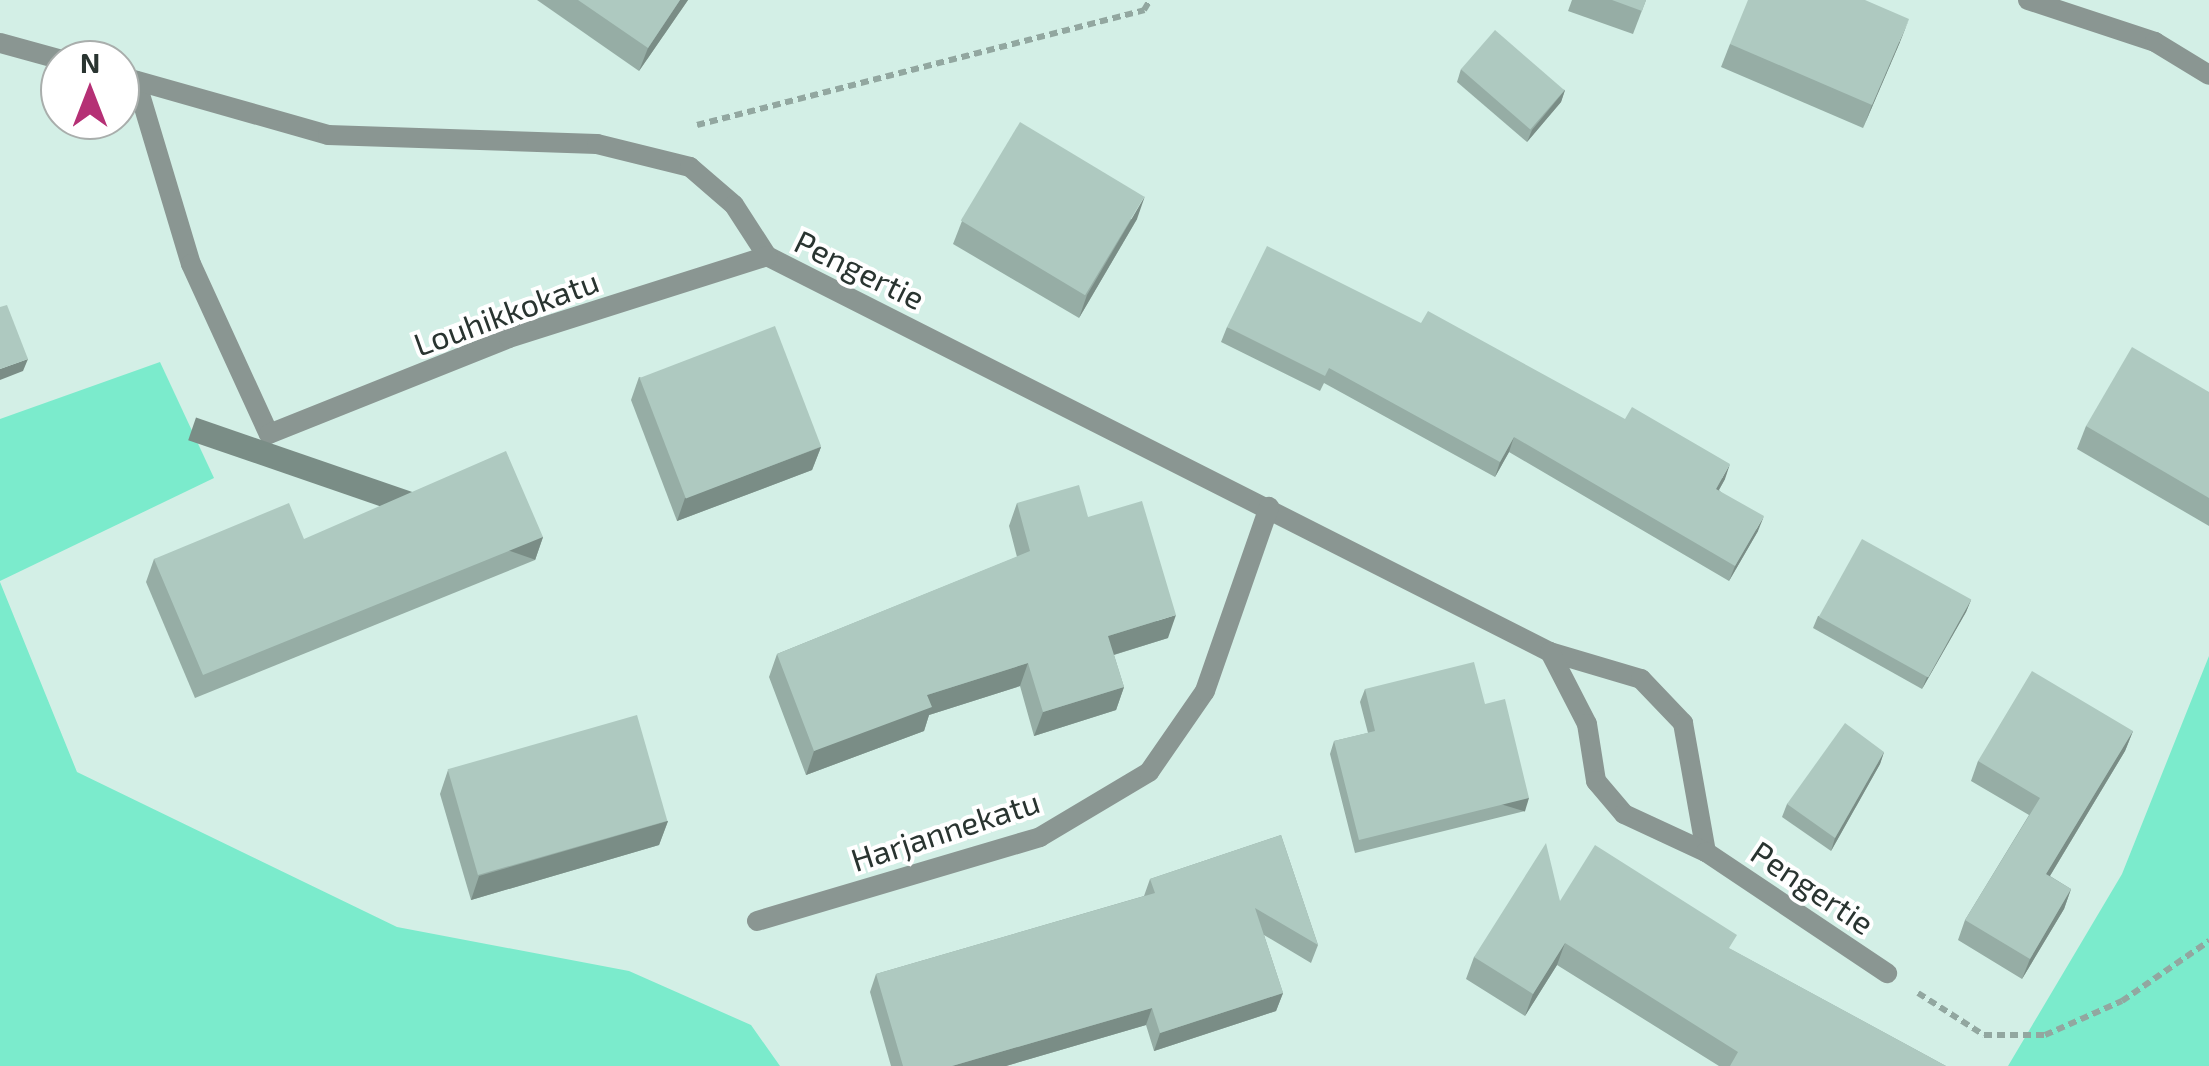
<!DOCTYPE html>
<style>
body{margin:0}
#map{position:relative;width:2209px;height:1066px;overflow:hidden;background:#d3efe6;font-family:"Exo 2",sans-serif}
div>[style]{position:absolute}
.green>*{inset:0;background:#7bebcc}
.path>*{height:6px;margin-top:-3px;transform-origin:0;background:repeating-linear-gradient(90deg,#92a7a0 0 8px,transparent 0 13px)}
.service>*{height:20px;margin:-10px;padding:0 10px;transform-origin:10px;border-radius:10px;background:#8a9692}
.minor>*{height:20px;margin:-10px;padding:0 10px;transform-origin:10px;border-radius:10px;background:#8a9692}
.wall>*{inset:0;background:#96ada5}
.shaded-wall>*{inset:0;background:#7a8d86;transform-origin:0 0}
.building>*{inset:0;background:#aec9c0;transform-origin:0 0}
span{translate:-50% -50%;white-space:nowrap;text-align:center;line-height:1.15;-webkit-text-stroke:8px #fff;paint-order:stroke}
.street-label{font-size:32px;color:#293430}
.north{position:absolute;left:40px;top:40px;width:100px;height:100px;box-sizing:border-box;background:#fff;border:2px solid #a9aeac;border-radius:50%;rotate:0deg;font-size:28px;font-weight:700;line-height:40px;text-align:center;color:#293430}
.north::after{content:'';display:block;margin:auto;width:35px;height:45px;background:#b53075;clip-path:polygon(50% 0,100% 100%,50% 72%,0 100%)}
</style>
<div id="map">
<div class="green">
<div style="clip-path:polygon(160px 362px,214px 478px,0 581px,0 419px)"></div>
<div style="clip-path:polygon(0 582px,77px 772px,397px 927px,629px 971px,751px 1025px,780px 1066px,0 1066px)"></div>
<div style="clip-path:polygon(2209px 656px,2209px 1066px,2008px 1066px,2122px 874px)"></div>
</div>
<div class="path">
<div style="left:697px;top:125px;width:462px;rotate:-14.4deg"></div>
<div style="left:1144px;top:10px;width:12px;rotate:-59deg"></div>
<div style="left:1918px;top:993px;width:78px;rotate:32.5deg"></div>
<div style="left:1984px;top:1035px;width:61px"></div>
<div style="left:2045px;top:1035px;width:84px;rotate:-23.8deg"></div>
<div style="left:2122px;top:1001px;width:106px;rotate:-34.6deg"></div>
</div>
<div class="service">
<div style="left:136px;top:81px;width:191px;rotate:73.3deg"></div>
<div style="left:191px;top:264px;width:187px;rotate:65.4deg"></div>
</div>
<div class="minor">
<div style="left:2028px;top:0;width:134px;rotate:18.3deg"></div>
<div style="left:2155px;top:42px;width:63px;rotate:31.4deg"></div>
<div style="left:0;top:43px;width:64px;rotate:15.3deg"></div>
<div style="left:120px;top:76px;width:216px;rotate:15.8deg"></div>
<div style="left:328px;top:135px;width:269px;rotate:1.9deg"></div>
<div style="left:597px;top:144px;width:96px;rotate:13.9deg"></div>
<div style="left:690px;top:167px;width:58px;rotate:40.8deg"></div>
<div style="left:734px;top:205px;width:61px;rotate:57.1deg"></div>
<div style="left:767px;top:256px;width:877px;rotate:26.83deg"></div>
<div style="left:1550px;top:652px;width:95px;rotate:16.5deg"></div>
<div style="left:1641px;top:679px;width:61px;rotate:46.3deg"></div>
<div style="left:1683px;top:723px;width:131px;rotate:79.9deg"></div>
<div style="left:269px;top:434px;width:258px;rotate:-21.8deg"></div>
<div style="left:509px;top:338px;width:271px;rotate:-17.6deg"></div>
<div style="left:1550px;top:652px;width:81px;rotate:62.8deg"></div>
<div style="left:1587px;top:724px;width:58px;rotate:81deg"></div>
<div style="left:1596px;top:781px;width:43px;rotate:49.7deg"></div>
<div style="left:1624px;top:814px;width:90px;rotate:24.9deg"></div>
<div style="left:1706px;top:852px;width:218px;rotate:33.8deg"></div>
<div style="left:757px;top:921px;width:295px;rotate:-16.5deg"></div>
<div style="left:1040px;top:837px;width:127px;rotate:-30.8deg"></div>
<div style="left:1149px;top:772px;width:98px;rotate:-55.3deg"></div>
<div style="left:1205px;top:691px;width:195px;rotate:-70.8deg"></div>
</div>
<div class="wall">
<div style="clip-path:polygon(537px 0,688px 0,639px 71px)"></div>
<div style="clip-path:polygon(1572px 0,1646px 0,1633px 34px,1568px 11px)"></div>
<div style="clip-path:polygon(1900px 42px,1863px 128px,1721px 67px,1730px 44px)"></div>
<div style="clip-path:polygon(1461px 69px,1565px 90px,1561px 102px,1527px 142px,1457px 82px)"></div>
<div style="clip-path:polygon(1137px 219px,1079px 318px,953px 244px,962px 221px)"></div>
<div style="clip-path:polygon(1227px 327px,1725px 479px,1719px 490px,1758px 531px,1729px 581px,1509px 452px,1495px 477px,1324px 383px,1320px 391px,1221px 342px)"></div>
<div style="clip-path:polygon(639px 377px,821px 447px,812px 470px,677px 521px,631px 400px)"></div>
<div style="clip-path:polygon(2209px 392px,2209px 526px,2077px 449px,2086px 426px)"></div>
<div style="clip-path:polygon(1017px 503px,1088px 517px,1168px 638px,1114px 655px,1124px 687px,1116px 710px,1034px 736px,1020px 686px,929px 715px,924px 731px,806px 775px,769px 677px,777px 654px,1017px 557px,1009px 526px)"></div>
<div style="clip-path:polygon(543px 537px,535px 560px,195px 698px,146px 582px,154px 559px,304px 539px)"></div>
<div style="clip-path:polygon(1971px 600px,1966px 612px,1922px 689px,1813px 628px,1818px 616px)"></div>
<div style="clip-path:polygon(1365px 689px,1485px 704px,1525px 811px,1355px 853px,1330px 754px,1334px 741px,1368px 733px,1360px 702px)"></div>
<div style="clip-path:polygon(2133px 731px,2125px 751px,2050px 876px,2071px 889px,2064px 909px,2022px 979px,1958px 940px,1965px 920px,2029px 815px,1971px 781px,1978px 761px)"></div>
<div style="clip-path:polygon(1884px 752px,1880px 764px,1831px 851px,1782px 817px,1787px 804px)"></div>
<div style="clip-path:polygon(448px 770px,668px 821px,659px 845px,471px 900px,440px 794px)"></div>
<div style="clip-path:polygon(1281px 835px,1318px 945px,1311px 963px,1264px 935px,1283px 993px,1276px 1011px,1154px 1051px,1146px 1025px,1006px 1066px,891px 1066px,870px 992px,876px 974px,1144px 896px,1150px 879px)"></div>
<div style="clip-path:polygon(1560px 901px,1732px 950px,1946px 1066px,1719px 1066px,1557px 965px,1525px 1016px,1466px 979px,1474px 957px)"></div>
</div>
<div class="shaded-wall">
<div style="clip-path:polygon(680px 0,688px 0,639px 71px,648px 48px)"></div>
<div style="clip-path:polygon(1909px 19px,1900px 42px,1863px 128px,1872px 105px)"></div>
<div style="clip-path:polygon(1565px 90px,1561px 102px,1527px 142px,1532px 130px)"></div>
<div style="clip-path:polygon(1145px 196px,1137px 219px,1079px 318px,1087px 295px)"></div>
<div style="clip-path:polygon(28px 359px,23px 371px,0 380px,0 369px)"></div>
<div style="clip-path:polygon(1514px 437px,1509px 452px,1495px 477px,1500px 462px)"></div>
<div style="clip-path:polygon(821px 447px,812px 470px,677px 521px,685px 498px)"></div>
<div style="clip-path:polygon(1730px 464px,1725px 479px,1711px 504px,1716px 489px)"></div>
<div style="clip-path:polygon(1764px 516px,1758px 531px,1729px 581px,1735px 566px)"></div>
<div style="left:543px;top:537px;width:24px;height:367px;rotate:109deg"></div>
<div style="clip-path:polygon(1971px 600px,1966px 612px,1922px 689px,1927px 677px)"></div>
<div style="clip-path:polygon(1176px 615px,1168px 638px,1100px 659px,1108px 636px)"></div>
<div style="clip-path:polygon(1028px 663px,1020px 686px,929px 715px,924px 731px,806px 775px,814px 751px,927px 695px)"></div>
<div style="clip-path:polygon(1124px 687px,1116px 710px,1034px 736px,1043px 712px)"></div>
<div style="clip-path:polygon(2133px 731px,2125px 751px,2039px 894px,2046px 874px)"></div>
<div style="clip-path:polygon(1884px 752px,1880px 764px,1831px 851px,1835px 838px)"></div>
<div style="left:1529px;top:798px;width:14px;height:175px;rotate:107deg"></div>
<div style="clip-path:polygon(668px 821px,659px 845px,471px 900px,479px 876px)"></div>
<div style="clip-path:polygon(2071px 889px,2064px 909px,2022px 979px,2030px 959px)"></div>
<div style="clip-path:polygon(1565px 943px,1557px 965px,1525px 1016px,1533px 994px)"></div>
<div style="clip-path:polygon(1283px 993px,1276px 1011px,1154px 1051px,1160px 1033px)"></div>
<div style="clip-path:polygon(1152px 1008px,1146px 1025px,1006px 1066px,952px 1066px)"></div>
</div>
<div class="building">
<div style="clip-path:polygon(578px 0,680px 0,648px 48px)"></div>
<div style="clip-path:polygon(1612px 0,1646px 0,1642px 11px)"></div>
<div style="clip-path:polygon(1748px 0,1865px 0,1909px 19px,1872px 105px,1730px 44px)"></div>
<div style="left:1495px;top:30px;width:92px;height:52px;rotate:41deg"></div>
<div style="left:1020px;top:122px;width:145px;height:115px;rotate:31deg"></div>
<div style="clip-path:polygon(1267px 246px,1421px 323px,1428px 311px,1625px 419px,1632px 407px,1730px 464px,1716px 489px,1764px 516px,1735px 566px,1514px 437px,1500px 462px,1329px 368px,1325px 376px,1227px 327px)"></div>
<div style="clip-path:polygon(7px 305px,28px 359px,0 369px,0 307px)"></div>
<div style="left:775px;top:326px;width:129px;height:145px;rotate:69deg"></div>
<div style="clip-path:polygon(2132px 347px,2209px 392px,2209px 498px,2086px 426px)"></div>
<div style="clip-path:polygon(506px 451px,543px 537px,203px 675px,154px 559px,289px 503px,304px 539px)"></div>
<div style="clip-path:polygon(1079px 485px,1088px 517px,1142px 501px,1176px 615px,1108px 636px,1124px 687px,1043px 712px,1028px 663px,927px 695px,932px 707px,814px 751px,777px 654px,1030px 551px,1017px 503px)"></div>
<div style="left:1862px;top:539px;width:125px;height:89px;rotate:29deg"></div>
<div style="clip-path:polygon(1474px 662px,1485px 704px,1505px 699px,1529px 798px,1359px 840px,1334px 741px,1375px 731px,1365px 689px)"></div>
<div style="clip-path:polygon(2032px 671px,2133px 731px,2046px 874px,2071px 889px,2030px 959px,1965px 920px,2040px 798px,1978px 761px)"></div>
<div style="left:637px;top:715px;width:110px;height:197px;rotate:74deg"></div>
<div style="clip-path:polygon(1845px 723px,1884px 752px,1835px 838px,1787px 804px)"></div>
<div style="clip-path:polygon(1281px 835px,1318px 945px,1255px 908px,1283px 993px,1160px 1033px,1152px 1008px,952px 1066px,903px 1066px,876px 974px,1155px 893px,1150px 879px)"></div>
<div style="clip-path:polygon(1546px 843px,1560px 901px,1595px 845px,1737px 935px,1729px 948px,1946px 1066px,1730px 1066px,1738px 1052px,1565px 943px,1533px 994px,1474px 957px)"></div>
</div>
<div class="street-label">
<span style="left:860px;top:269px;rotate:26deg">Pengertie</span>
<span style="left:506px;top:312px;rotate:-20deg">Louhikkokatu</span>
<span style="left:945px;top:830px;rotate:-18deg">Harjannekatu</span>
<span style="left:1813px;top:887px;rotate:34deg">Pengertie</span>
</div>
<div class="north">N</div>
</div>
